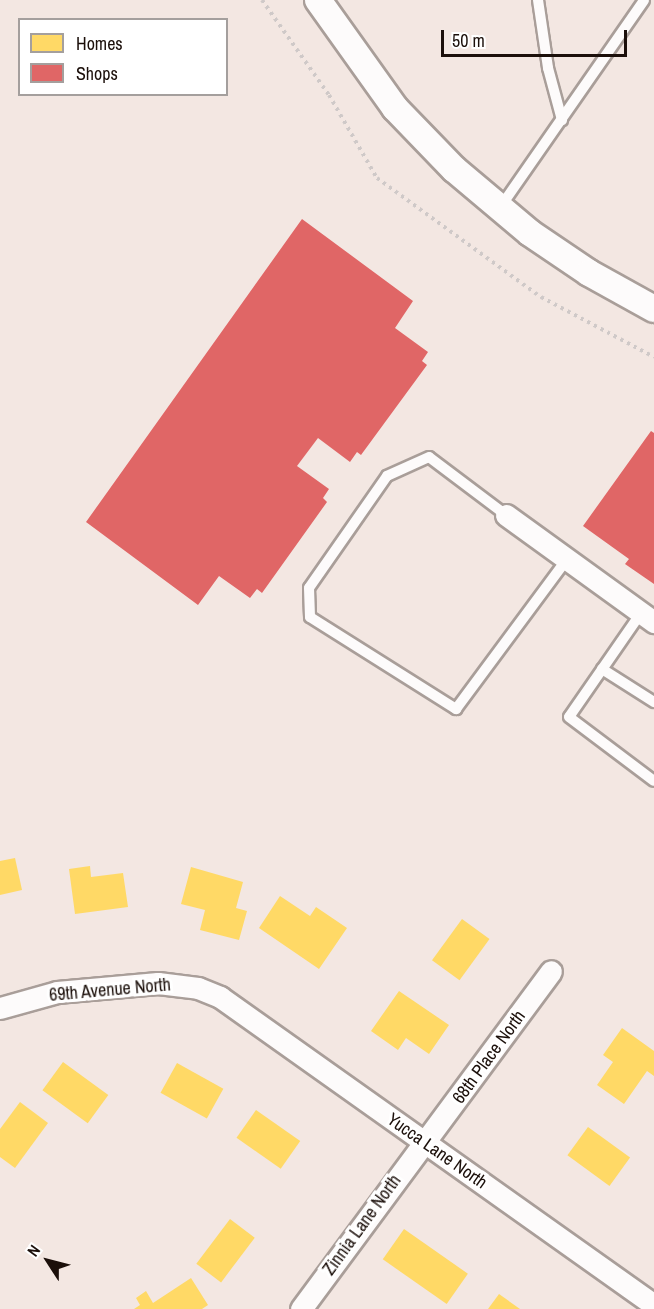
<!DOCTYPE html>
<style>
body{margin:0}
#map{position:relative;width:654px;height:1309px;overflow:hidden;background:#f3e7e2;font-family:"Archivo Narrow",sans-serif}
div>[style]{position:absolute}
.homes>*{inset:0;background:#ffd966;transform-origin:0 0}
.shops>*{inset:0;background:#e06666}
.path>*{height:4px;margin-top:-2px;transform-origin:0;background:repeating-linear-gradient(90deg,#cfc9c8 0 3px,transparent 0 7.5px)}
.roads{filter:drop-shadow(2px 0 #a99e99) drop-shadow(-2px 0 #a99e99) drop-shadow(0 2px #a99e99) drop-shadow(0 -2px #a99e99)}
.service>*{height:10px;margin:-5px;padding:0 5px;transform-origin:5px;border-radius:5px;background:#fdfbfb}
.minor>*{height:21px;margin:-10.5px;padding:0 10.5px;transform-origin:10.5px;border-radius:10.5px;background:#fdfbfb}
.tertiary>*{height:26px;margin:-13px;padding:0 13px;transform-origin:13px;border-radius:13px;background:#fdfbfb}
span{translate:-50% -50%;white-space:nowrap;text-align:center;line-height:1.15;-webkit-text-stroke:6px #fff;paint-order:stroke}
.street-label{font-size:18px;color:#1b0f0a}
.legend{position:absolute;left:18px;top:18px;width:210px;height:78px;box-sizing:border-box;background:#fff;border:2px solid #a49f9d;margin:0;padding:8px 10px;list-style:none;font-size:18px;color:#1b0f0a}
.legend li{display:flex;align-items:center;gap:12px;height:30px}
.legend b{width:30px;border:2px solid #a49f9d}
.north{position:absolute;left:18px;top:1231px;width:60px;height:60px;-webkit-text-stroke:4px #fff;paint-order:stroke;rotate:306deg;font-size:16px;font-weight:700;line-height:24px;text-align:center;color:#1b0f0a}
.north::after{content:'';display:block;margin:auto;width:21px;height:27px;background:#1b0f0a;clip-path:polygon(50% 0,100% 100%,50% 72%,0 100%)}
.scale{position:absolute;left:441px;top:30px;width:186px;height:27px;box-sizing:border-box;border:3px solid #1b0f0a;border-top:0;padding-left:8px;font-size:18px;line-height:21px;white-space:nowrap;color:#1b0f0a;-webkit-text-stroke:4px #fff;paint-order:stroke}
</style>
<div id="map">
<div class="homes">
<div style="clip-path:polygon(15px 858px,22px 890px,0 895px,0 861px)"></div>
<div style="clip-path:polygon(90px 866px,91px 877px,123px 873px,128px 907px,75px 914px,69px 869px)"></div>
<div style="clip-path:polygon(191px 867px,243px 882px,236px 908px,247px 911px,239px 940px,200px 930px,205px 910px,181px 904px)"></div>
<div style="clip-path:polygon(280px 896px,310px 916px,316px 907px,347px 928px,319px 969px,259px 928px)"></div>
<div style="left:462px;top:919px;width:34px;height:51px;rotate:36deg"></div>
<div style="clip-path:polygon(399px 991px,449px 1025px,429px 1054px,406px 1038px,398px 1050px,371px 1031px)"></div>
<div style="clip-path:polygon(622px 1028px,654px 1051px,654px 1076px,647px 1071px,624px 1104px,597px 1085px,613px 1062px,603px 1055px)"></div>
<div style="left:63px;top:1062px;width:56px;height:35px;rotate:36deg"></div>
<div style="left:177px;top:1063px;width:53px;height:34px;rotate:29deg"></div>
<div style="clip-path:polygon(20px 1102px,48px 1123px,15px 1168px,0 1157px,0 1129px)"></div>
<div style="left:256px;top:1110px;width:54px;height:34px;rotate:35deg"></div>
<div style="left:588px;top:1127px;width:52px;height:35px;rotate:36deg"></div>
<div style="left:230px;top:1219px;width:31px;height:56px;rotate:37deg"></div>
<div style="left:404px;top:1229px;width:78px;height:37px;rotate:35deg"></div>
<div style="clip-path:polygon(191px 1278px,208px 1305px,202px 1309px,134px 1309px,140px 1305px,136px 1298px,146px 1291px,153px 1303px)"></div>
<div style="clip-path:polygon(499px 1294px,520px 1309px,488px 1309px)"></div>
</div>
<div class="shops">
<div style="clip-path:polygon(302px 219px,413px 301px,395px 328px,428px 352px,422px 361px,427px 365px,361px 455px,357px 452px,350px 462px,318px 438px,297px 466px,329px 489px,323px 498px,327px 502px,262px 593px,257px 589px,250px 598px,219px 576px,198px 605px,86px 522px)"></div>
<div style="clip-path:polygon(651px 431px,654px 433px,654px 584px,625px 564px,629px 559px,583px 526px)"></div>
</div>
<div class="path">
<div style="left:262px;top:0;width:116px;rotate:54.8deg"></div>
<div style="left:329px;top:95px;width:96px;rotate:60deg"></div>
<div style="left:377px;top:178px;width:203px;rotate:36deg"></div>
<div style="left:541px;top:297px;width:128px;rotate:28deg"></div>
</div>
<div class="roads">
<div class="service">
<div style="left:538px;top:0;width:69px;rotate:81.6deg"></div>
<div style="left:548px;top:68px;width:54px;rotate:74.9deg"></div>
<div style="left:499px;top:209px;width:254px;rotate:-55.2deg"></div>
<div style="left:506px;top:515px;width:96px;rotate:-143deg"></div>
<div style="left:429px;top:457px;width:46px;rotate:155.7deg"></div>
<div style="left:387px;top:476px;width:136px;rotate:124.9deg"></div>
<div style="left:309px;top:588px;width:29px;rotate:88deg"></div>
<div style="left:310px;top:617px;width:173px;rotate:32.2deg"></div>
<div style="left:456px;top:709px;width:187px;rotate:-53.5deg"></div>
<div style="left:641px;top:613px;width:126px;rotate:124.7deg"></div>
<div style="left:569px;top:717px;width:106px;rotate:37deg"></div>
<div style="left:602px;top:669px;width:62px;rotate:32.4deg"></div>
</div>
<div class="minor">
<div style="left:506px;top:515px;width:183px;rotate:35.9deg"></div>
<div style="left:0;top:1008px;width:59px;rotate:-15.7deg"></div>
<div style="left:57px;top:992px;width:101px;rotate:-5.1deg"></div>
<div style="left:158px;top:983px;width:40px;rotate:7.1deg"></div>
<div style="left:198px;top:988px;width:24px;rotate:22deg"></div>
<div style="left:220px;top:997px;width:532px;rotate:35.36deg"></div>
<div style="left:301px;top:1309px;width:420px;rotate:-53.5deg"></div>
</div>
<div class="tertiary">
<div style="left:318px;top:0;width:133px;rotate:54.5deg"></div>
<div style="left:395px;top:108px;width:85px;rotate:46deg"></div>
<div style="left:454px;top:169px;width:99px;rotate:40.1deg"></div>
<div style="left:530px;top:233px;width:71px;rotate:34.1deg"></div>
<div style="left:589px;top:273px;width:74px;rotate:29deg"></div>
</div>
</div>
<div class="street-label">
<span style="left:110px;top:990px;rotate:-5deg">69th Avenue North</span>
<span style="left:489px;top:1057px;rotate:-54deg">68th Place North</span>
<span style="left:437px;top:1151px;rotate:35deg">Yucca Lane North</span>
<span style="left:362px;top:1225px;rotate:-54deg">Zinnia Lane North</span>
</div>
<ul class="legend">
<li><b style="height:16px;background:#ffd966"></b>Homes</li>
<li><b style="height:16px;background:#e06666"></b>Shops</li>
</ul>
<div class="north">N</div>
<div class="scale">50 m</div>
</div>
